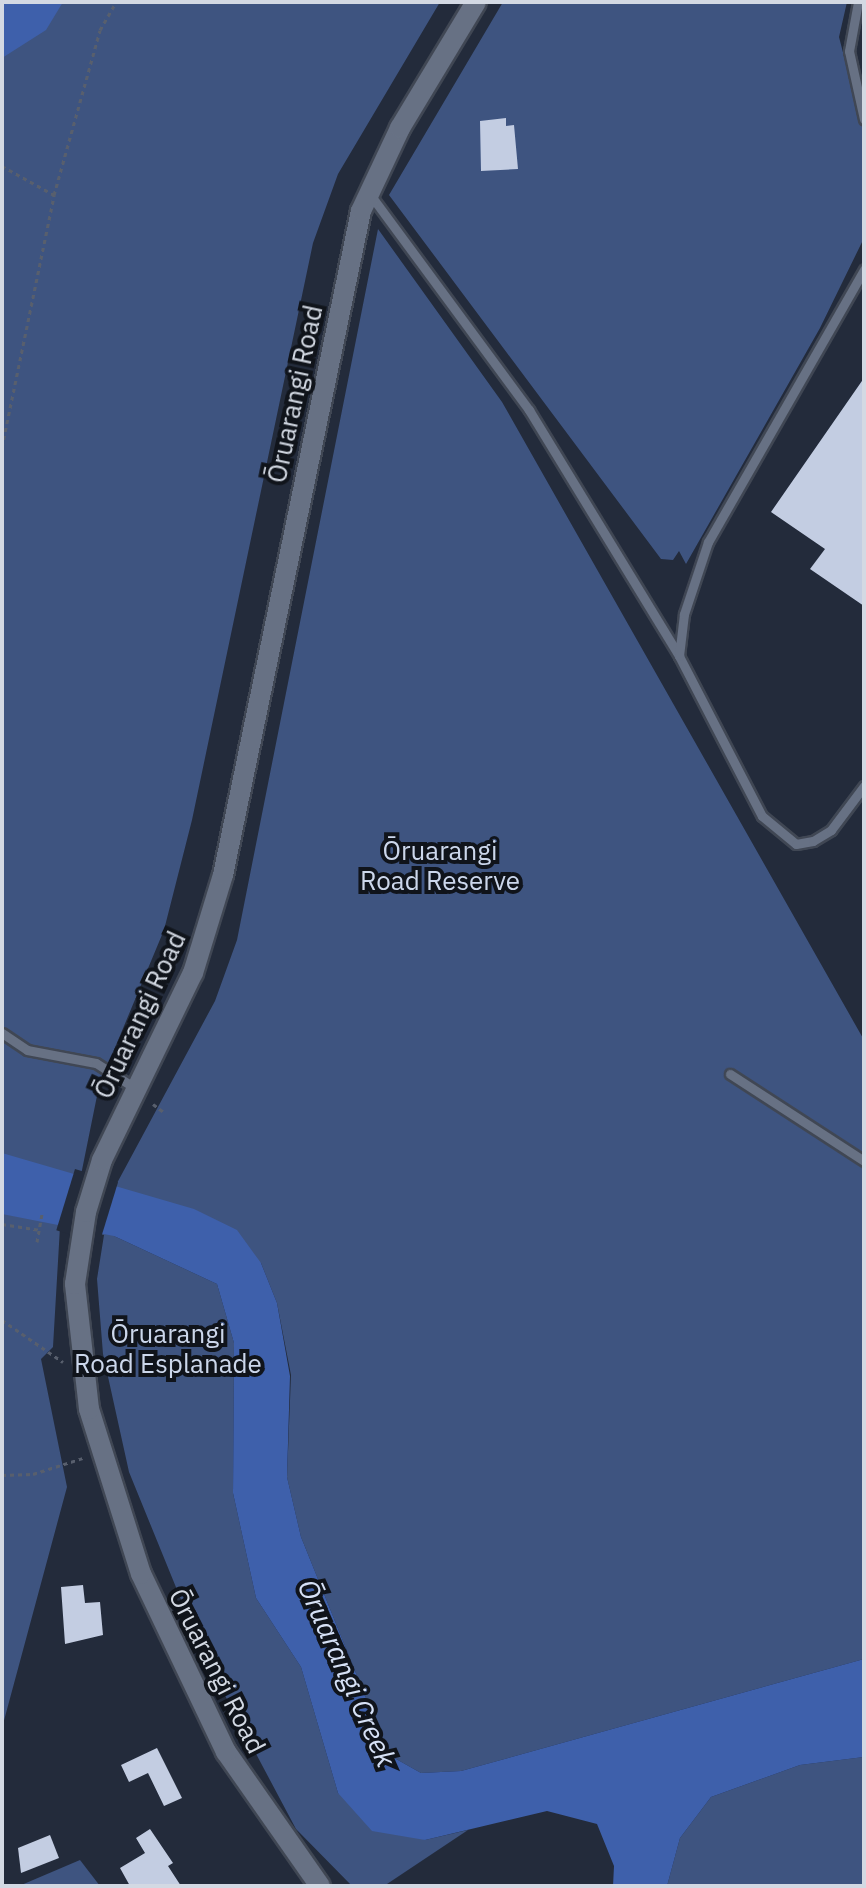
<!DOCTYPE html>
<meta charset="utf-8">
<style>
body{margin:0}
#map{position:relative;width:866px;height:1888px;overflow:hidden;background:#232b3b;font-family:"IBM Plex Sans",sans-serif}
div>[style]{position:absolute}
.green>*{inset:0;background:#3e5480}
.water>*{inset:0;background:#3e60ab}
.pier>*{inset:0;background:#232b3b;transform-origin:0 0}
.building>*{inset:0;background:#c3cde2}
.path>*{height:3px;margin-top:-1.5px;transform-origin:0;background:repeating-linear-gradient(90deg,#585f6d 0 4px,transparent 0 8px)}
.roads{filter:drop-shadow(2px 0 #404754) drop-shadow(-2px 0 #404754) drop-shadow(0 2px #404754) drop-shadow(0 -2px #404754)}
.service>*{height:9px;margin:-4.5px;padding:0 4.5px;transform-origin:4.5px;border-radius:4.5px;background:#677184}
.tertiary>*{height:20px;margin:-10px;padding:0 10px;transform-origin:10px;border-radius:10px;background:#677184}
span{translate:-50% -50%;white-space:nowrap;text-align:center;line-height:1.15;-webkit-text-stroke:8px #10141b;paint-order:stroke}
.street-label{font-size:26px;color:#d3d9e3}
.park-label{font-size:26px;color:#ccd7eb}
.water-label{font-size:28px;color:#d6e1f6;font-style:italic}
.frame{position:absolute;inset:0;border:4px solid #d3d9e3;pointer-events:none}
</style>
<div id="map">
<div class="green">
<div style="clip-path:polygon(2px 2px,440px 2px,338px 174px,313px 243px,192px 820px,164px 930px,99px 1086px,81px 1175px,116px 1185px,215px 1001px,237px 940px,378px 229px,502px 402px,864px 1040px,864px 1659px,461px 1771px,421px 1773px,389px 1755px,301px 1537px,287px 1477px,291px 1375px,277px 1303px,261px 1263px,114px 1236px,217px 1284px,234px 1343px,233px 1493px,256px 1598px,301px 1667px,338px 1793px,425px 1840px,468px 1830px,384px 1886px,352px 1886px,296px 1829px,204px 1656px,129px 1472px,103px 1354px,97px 1279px,104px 1235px,60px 1227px,53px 1347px,41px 1359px,67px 1487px,2px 1728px)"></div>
<div style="clip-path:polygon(503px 2px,847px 2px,839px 37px,864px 134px,864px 238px,820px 328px,686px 564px,679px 551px,673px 560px,661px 559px,389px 195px)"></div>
<div style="clip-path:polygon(864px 1757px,864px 1886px,667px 1886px,680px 1838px,711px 1797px,800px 1765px)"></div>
<div style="clip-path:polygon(80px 1860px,100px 1886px,19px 1886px)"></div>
</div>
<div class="water">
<div style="clip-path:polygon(2px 2px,63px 2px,46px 30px,2px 58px)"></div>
<div style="clip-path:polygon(2px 1153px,194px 1209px,237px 1230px,261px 1263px,277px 1303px,290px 1376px,287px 1477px,301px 1537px,389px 1755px,421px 1773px,461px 1771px,864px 1659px,864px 1757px,800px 1765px,711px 1797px,680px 1838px,667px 1886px,613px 1886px,614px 1866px,597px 1824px,547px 1811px,425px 1840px,372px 1831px,338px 1793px,301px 1667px,256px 1598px,233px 1493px,234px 1343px,217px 1284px,114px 1236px,2px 1214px)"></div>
</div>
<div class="pier">
<div style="left:75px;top:1169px;width:45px;height:64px;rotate:17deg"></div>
</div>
<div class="building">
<div style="clip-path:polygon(506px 118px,506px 126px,514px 125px,518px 169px,481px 171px,480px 121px)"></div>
<div style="clip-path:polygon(864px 378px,864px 606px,810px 569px,825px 549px,771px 512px)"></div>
<div style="clip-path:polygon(83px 1585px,85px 1603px,100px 1602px,103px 1635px,65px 1644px,61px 1587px)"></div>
<div style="clip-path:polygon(157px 1748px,182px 1798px,164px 1806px,148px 1773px,129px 1782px,121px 1765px)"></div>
<div style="clip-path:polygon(150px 1829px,173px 1863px,168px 1866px,181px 1886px,130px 1886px,120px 1868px,145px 1853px,136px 1838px)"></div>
<div style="clip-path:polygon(50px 1835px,59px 1858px,21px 1873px,18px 1848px)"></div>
</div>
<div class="path">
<div style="left:2px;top:166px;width:60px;rotate:29.1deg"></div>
<div style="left:2px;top:447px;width:257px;rotate:-78.3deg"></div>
<div style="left:54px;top:195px;width:171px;rotate:-74.4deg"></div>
<div style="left:100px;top:30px;width:32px;rotate:-60deg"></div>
<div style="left:153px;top:1104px;width:15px;rotate:37deg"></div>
<div style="left:2px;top:1224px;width:37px;rotate:9deg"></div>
<div style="left:37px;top:1242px;width:29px;rotate:-80deg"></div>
<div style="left:2px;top:1320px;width:74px;rotate:34.5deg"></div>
<div style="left:2px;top:1475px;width:31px;rotate:-2deg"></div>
<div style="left:33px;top:1474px;width:52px;rotate:-17.7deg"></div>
</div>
<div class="roads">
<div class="service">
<div style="left:858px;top:2px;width:50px;rotate:100.4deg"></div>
<div style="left:849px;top:51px;width:70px;rotate:77.6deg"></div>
<div style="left:369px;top:193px;width:270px;rotate:53.6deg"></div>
<div style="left:529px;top:410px;width:288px;rotate:58.6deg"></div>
<div style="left:679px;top:656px;width:180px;rotate:62.6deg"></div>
<div style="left:762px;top:816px;width:44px;rotate:39.5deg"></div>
<div style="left:796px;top:844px;width:17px;rotate:-10deg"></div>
<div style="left:813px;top:841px;width:21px;rotate:-31deg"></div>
<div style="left:831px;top:830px;width:55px;rotate:-53.1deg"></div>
<div style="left:679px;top:656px;width:42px;rotate:-83.2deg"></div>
<div style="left:684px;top:614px;width:76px;rotate:-71.6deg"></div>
<div style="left:708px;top:542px;width:314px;rotate:-60.2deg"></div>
<div style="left:2px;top:1033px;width:30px;rotate:34deg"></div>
<div style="left:27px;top:1050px;width:70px;rotate:10.7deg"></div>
<div style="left:96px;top:1063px;width:46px;rotate:32.7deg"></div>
<div style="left:730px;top:1074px;width:160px;rotate:33deg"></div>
</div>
<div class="tertiary">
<div style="left:320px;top:1886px;width:164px;rotate:-125deg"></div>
<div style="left:226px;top:1752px;width:197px;rotate:-115.5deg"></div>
<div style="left:141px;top:1574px;width:173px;rotate:-107.5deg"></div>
<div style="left:89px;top:1409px;width:126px;rotate:-96.4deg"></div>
<div style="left:75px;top:1284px;width:73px;rotate:-81.3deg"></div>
<div style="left:86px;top:1212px;width:54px;rotate:-72.9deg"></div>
<div style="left:102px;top:1160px;width:208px;rotate:-64.1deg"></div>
<div style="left:193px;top:973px;width:102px;rotate:-73deg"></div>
<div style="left:223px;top:875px;width:678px;rotate:-78.26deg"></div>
<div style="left:361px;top:211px;width:92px;rotate:-64.8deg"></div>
<div style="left:400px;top:128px;width:147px;rotate:-58.9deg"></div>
</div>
</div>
<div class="street-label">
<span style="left:295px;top:394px;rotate:-78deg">Ōruarangi Road</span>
<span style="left:140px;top:1015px;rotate:-65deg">Ōruarangi Road</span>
<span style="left:217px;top:1671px;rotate:63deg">Ōruarangi Road</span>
</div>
<div class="park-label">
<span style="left:440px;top:866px">Ōruarangi<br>Road Reserve</span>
<span style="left:168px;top:1349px">Ōruarangi<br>Road Esplanade</span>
</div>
<div class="water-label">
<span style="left:347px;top:1673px;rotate:66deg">Ōruarangi Creek</span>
</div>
<div class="frame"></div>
</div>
